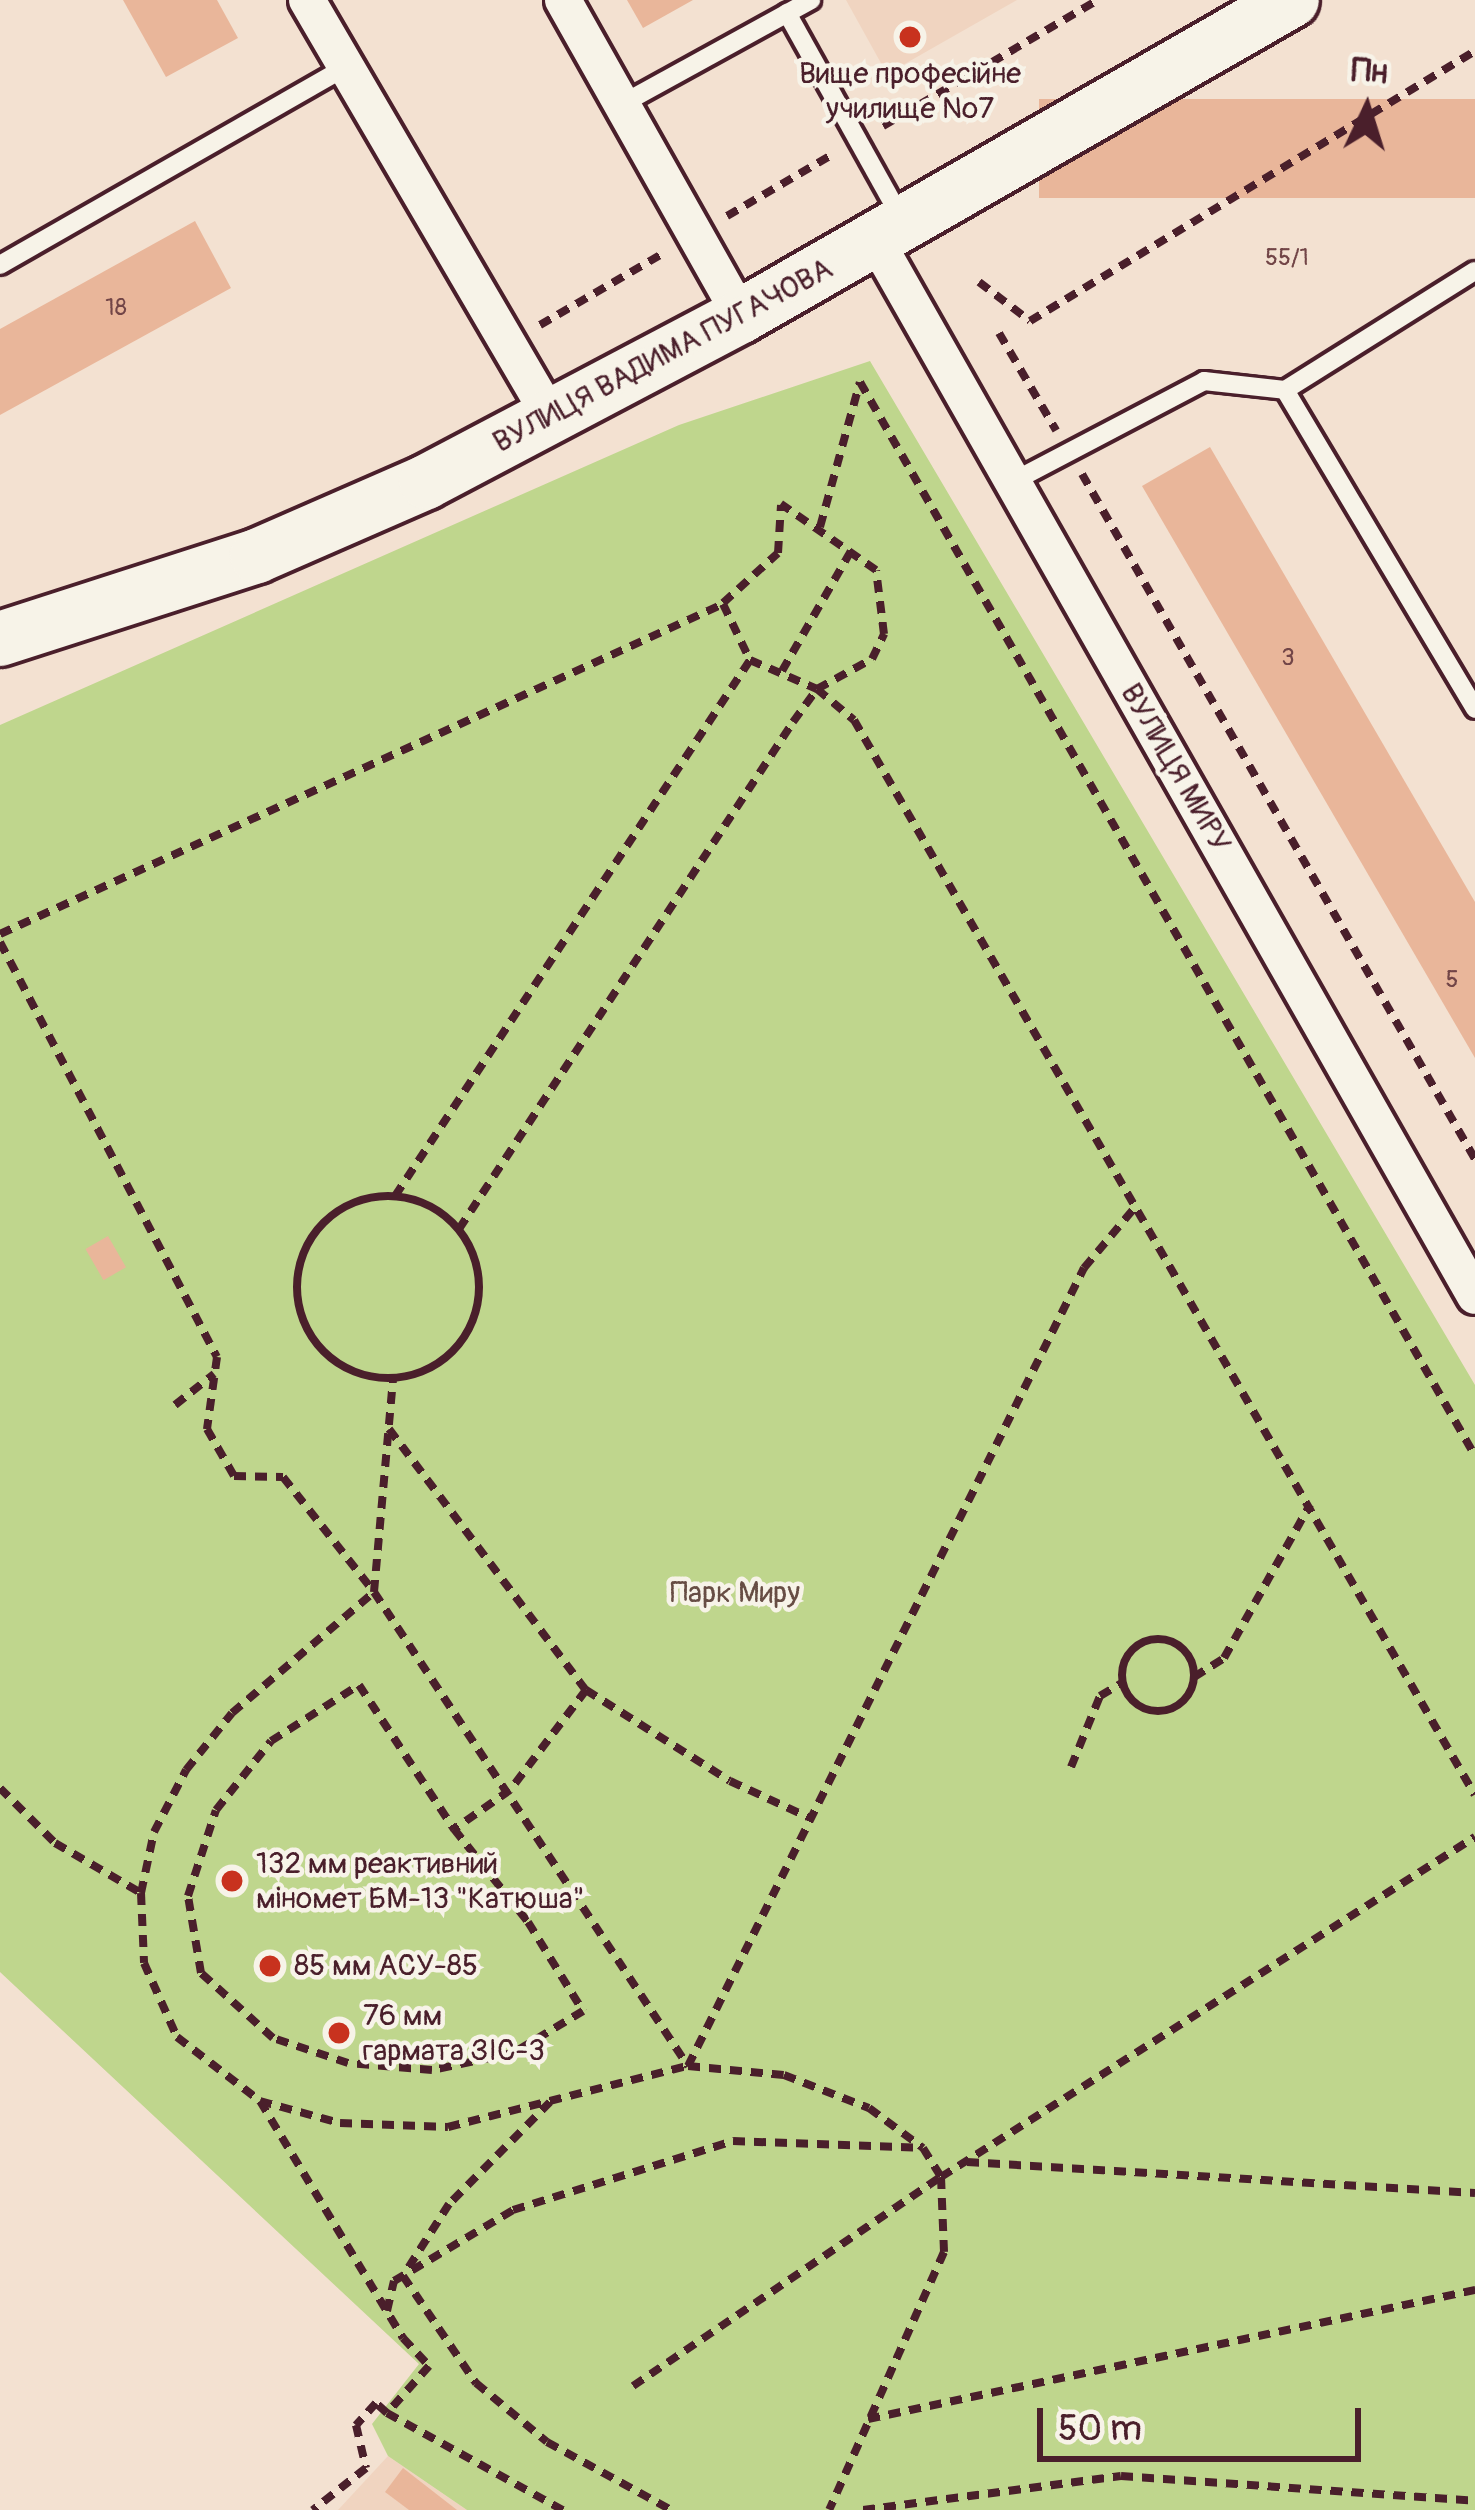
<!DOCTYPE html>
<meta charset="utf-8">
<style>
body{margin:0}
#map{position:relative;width:1475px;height:2510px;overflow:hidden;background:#f3e1d1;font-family:Pangolin,sans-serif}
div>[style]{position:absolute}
.built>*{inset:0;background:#f0d4c0}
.green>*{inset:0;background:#bfd68d}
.building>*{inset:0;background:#e9b69a;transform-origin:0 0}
.path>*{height:8px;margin-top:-4px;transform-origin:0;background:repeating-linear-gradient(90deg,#4a1f2b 0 12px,transparent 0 21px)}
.path>.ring{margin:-4px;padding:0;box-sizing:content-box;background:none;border:8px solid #4a1f2b;border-radius:50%}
.roads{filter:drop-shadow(3px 0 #4a1f2b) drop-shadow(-3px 0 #4a1f2b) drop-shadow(0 3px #4a1f2b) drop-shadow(0 -3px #4a1f2b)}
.lane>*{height:18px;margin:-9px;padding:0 9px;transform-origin:9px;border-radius:9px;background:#f7f3e8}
.street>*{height:36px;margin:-18px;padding:0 18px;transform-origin:18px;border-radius:18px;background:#f7f3e8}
.secondary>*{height:54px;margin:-27px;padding:0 27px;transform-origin:27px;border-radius:27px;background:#f7f3e8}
.dots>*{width:33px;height:33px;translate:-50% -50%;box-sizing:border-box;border:6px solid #f7f3e8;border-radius:50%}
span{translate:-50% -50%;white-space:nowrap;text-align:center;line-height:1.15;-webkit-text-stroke:9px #f7f3e8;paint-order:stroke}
.number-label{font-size:24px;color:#724547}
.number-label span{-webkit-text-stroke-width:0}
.poi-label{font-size:30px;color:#4a1f2b}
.left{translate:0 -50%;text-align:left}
.street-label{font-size:30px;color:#4a1f2b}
.park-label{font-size:30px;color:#674d44}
.north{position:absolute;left:1307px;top:48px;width:120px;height:120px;-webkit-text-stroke:9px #f7f3e8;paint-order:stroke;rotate:4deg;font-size:33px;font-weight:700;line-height:48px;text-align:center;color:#4a1f2b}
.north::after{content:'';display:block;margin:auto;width:42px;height:54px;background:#4a1f2b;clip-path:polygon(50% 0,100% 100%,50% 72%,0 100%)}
.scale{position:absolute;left:1037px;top:2408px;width:324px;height:54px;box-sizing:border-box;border:6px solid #4a1f2b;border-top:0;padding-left:15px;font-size:36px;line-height:42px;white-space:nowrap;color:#4a1f2b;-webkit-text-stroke:9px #f7f3e8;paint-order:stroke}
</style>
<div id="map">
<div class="built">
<div style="clip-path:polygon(846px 0,1017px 0,887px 74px)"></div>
<div style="clip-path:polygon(388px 2456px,467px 2510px,338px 2510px)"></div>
</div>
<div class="green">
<div style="clip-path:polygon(870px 361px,1475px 1385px,1475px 2510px,467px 2510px,388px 2456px,372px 2424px,419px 2364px,0 1972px,0 725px,679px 425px)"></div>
</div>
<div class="building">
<div style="clip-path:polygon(123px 0,217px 0,238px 38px,166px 77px)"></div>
<div style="clip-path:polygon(627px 0,693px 0,643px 28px)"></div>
<div style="left:1475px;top:99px;width:99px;height:436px;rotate:90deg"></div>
<div style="clip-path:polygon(195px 221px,231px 288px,0 415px,0 329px)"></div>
<div style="clip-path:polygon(1210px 447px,1475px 902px,1475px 1058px,1142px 486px)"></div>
<div style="left:108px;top:1236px;width:36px;height:26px;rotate:60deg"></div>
<div style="clip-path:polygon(403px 2468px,457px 2510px,409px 2510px,385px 2492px)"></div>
</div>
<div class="path">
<div style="left:883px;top:126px;width:249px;rotate:-30.4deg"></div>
<div style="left:727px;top:216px;width:123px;rotate:-30.3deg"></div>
<div style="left:979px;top:282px;width:64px;rotate:37.4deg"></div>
<div style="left:1030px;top:321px;width:521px;rotate:-31.25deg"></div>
<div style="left:540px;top:325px;width:141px;rotate:-30.2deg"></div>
<div style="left:999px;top:333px;width:113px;rotate:59.6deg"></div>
<div style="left:1082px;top:474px;width:790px;rotate:60.16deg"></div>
<div style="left:820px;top:527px;width:150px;rotate:-74.6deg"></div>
<div style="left:860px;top:382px;width:1238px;rotate:60.2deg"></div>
<div style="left:723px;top:603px;width:74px;rotate:-42.3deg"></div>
<div style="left:778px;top:553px;width:48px;rotate:-86.4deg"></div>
<div style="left:782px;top:671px;width:138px;rotate:-60.1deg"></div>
<div style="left:0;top:934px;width:795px;rotate:-24.53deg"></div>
<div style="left:723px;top:604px;width:62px;rotate:64.3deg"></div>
<div style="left:750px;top:660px;width:73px;rotate:23.4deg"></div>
<div style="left:817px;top:689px;width:48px;rotate:40deg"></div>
<div style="left:854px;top:720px;width:1241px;rotate:59.99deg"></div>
<div style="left:0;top:942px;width:468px;rotate:62.4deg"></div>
<div style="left:217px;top:1357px;width:73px;rotate:97.9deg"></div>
<div style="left:207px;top:1429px;width:54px;rotate:60.1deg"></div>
<div style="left:234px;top:1476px;width:49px;rotate:1.2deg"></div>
<div style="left:283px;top:1477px;width:147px;rotate:51.6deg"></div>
<div style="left:374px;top:1592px;width:569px;rotate:56.48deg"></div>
<div style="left:395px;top:1196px;width:643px;rotate:-56.48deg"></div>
<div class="ring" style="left:297px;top:1196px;width:174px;height:174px"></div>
<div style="left:459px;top:1229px;width:607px;rotate:-56.62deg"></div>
<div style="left:793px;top:722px;width:41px;rotate:-54deg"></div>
<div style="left:817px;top:689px;width:63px;rotate:-28.6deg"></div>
<div style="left:872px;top:659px;width:28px;rotate:-64deg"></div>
<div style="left:884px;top:634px;width:64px;rotate:-97.1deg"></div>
<div style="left:876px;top:570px;width:116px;rotate:-145.2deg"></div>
<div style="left:175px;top:1405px;width:50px;rotate:-38.5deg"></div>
<div style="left:389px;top:1429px;width:327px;rotate:53deg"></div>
<div style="left:586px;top:1690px;width:126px;rotate:127.2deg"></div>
<div style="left:510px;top:1790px;width:68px;rotate:145.1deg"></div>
<div style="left:454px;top:1829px;width:119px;rotate:51.5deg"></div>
<div style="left:528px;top:1922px;width:105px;rotate:58.3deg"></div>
<div style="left:583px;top:2011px;width:82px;rotate:149deg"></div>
<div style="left:513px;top:2053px;width:83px;rotate:168.1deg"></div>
<div style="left:432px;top:2070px;width:84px;rotate:-175.2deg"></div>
<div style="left:348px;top:2063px;width:79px;rotate:-161.6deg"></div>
<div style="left:273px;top:2038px;width:97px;rotate:-137.9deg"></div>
<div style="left:201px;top:1973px;width:78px;rotate:-99.6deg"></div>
<div style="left:188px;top:1896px;width:90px;rotate:-72deg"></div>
<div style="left:216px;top:1810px;width:88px;rotate:-51.4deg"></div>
<div style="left:271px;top:1741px;width:104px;rotate:-32.5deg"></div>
<div style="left:359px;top:1685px;width:173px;rotate:56.6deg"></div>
<div class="ring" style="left:1122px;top:1639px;width:64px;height:64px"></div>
<div style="left:1194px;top:1677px;width:36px;rotate:-32deg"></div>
<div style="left:1224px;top:1658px;width:176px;rotate:-60.7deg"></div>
<div style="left:586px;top:1690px;width:170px;rotate:32.3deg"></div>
<div style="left:730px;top:1781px;width:86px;rotate:24.8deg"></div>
<div style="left:1071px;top:1767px;width:77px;rotate:-67.8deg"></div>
<div style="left:1100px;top:1696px;width:27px;rotate:-31deg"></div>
<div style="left:0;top:1788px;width:78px;rotate:45deg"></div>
<div style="left:55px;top:1843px;width:99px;rotate:30.2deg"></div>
<div style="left:141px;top:1893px;width:70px;rotate:87.5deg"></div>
<div style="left:144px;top:1963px;width:81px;rotate:66deg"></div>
<div style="left:177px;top:2037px;width:105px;rotate:37.6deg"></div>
<div style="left:260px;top:2101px;width:83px;rotate:15.4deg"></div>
<div style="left:340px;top:2123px;width:108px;rotate:2.1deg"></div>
<div style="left:448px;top:2127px;width:248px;rotate:-14.3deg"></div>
<div style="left:688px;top:2066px;width:96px;rotate:5.4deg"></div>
<div style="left:784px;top:2075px;width:91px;rotate:21.2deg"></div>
<div style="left:869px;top:2108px;width:67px;rotate:36.5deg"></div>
<div style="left:923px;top:2148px;width:34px;rotate:58deg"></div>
<div style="left:941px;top:2177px;width:75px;rotate:87.7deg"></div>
<div style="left:944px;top:2252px;width:282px;rotate:114deg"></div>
<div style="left:141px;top:1893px;width:62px;rotate:-78deg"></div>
<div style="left:154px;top:1832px;width:70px;rotate:-62.7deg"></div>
<div style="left:186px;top:1770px;width:73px;rotate:-51.1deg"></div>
<div style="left:232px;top:1713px;width:187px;rotate:-40.4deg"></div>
<div style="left:374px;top:1592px;width:214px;rotate:-84.9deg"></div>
<div style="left:688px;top:2066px;width:891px;rotate:-63.61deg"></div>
<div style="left:1084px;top:1268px;width:81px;rotate:-50deg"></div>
<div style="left:260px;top:2101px;width:277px;rotate:58.9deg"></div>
<div style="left:403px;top:2338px;width:38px;rotate:47deg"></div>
<div style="left:429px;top:2366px;width:63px;rotate:131.8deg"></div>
<div style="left:387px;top:2413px;width:15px;rotate:-138deg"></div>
<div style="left:376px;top:2403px;width:30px;rotate:132deg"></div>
<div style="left:356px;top:2425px;width:44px;rotate:76.9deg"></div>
<div style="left:366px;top:2468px;width:68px;rotate:141.6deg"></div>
<div style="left:550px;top:2102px;width:144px;rotate:134.7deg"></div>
<div style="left:449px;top:2204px;width:85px;rotate:122.6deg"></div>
<div style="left:403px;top:2276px;width:130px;rotate:55.7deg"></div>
<div style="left:476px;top:2383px;width:92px;rotate:39.7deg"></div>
<div style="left:547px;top:2442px;width:141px;rotate:28.7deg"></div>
<div style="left:967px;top:2162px;width:509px;rotate:3.49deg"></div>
<div style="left:387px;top:2311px;width:31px;rotate:-77deg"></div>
<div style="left:394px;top:2281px;width:139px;rotate:-30.8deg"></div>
<div style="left:513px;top:2210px;width:231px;rotate:-17.4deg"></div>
<div style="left:733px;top:2141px;width:187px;rotate:2.1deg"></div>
<div style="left:633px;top:2386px;width:372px;rotate:-34.2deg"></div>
<div style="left:941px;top:2177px;width:633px;rotate:-32.49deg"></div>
<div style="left:387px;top:2413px;width:201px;rotate:28.9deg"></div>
<div style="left:868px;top:2419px;width:621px;rotate:-12deg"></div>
<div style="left:863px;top:2510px;width:260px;rotate:-7.5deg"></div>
<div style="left:1121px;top:2476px;width:355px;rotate:4deg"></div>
</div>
<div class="roads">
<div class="lane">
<div style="left:787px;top:13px;width:237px;rotate:60.9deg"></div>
<div style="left:622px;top:104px;width:216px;rotate:-28.8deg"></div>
<div style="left:0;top:265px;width:401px;rotate:-29.8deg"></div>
<div style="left:1285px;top:390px;width:224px;rotate:-32.1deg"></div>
<div style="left:1012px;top:482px;width:217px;rotate:-27.7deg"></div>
<div style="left:1204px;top:381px;width:81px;rotate:6.3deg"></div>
<div style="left:1285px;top:390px;width:371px;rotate:59.2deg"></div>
</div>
<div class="street">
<div style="left:307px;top:0;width:485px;rotate:59.7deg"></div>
<div style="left:563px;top:0;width:363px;rotate:60.6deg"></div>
<div style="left:876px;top:241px;width:1213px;rotate:60.41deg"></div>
</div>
<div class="secondary">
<div style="left:0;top:639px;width:270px;rotate:-17.9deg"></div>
<div style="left:257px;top:556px;width:184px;rotate:-23.6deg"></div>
<div style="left:426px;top:482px;width:356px;rotate:-27.8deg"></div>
<div style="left:741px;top:316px;width:635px;rotate:-29.83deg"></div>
</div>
</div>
<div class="dots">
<div style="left:910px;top:37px;background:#c8321e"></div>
<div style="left:232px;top:1881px;background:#c8321e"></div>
<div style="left:270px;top:1966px;background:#c8321e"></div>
<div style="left:339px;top:2033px;background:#c8321e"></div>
</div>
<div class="number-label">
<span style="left:1287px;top:258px">55/1</span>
<span style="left:116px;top:308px">18</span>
<span style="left:1288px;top:658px">3</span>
<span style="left:1452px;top:980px">5</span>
</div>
<div class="poi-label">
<span style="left:910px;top:91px">Вище професійне<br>училище №7</span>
<span class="left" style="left:256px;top:1881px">132 мм реактивний<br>міномет БМ-13 "Катюша"</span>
<span class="left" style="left:294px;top:1966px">85 мм АСУ-85</span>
<span class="left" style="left:363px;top:2033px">76 мм<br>гармата ЗІС-3</span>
</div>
<div class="street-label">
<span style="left:663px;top:356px;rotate:-28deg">ВУЛИЦЯ ВАДИМА ПУГАЧОВА</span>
<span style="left:1175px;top:768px;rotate:60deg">ВУЛИЦЯ МИРУ</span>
</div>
<div class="park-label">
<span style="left:735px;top:1593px">Парк Миру</span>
</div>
<div class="north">Пн</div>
<div class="scale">50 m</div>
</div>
